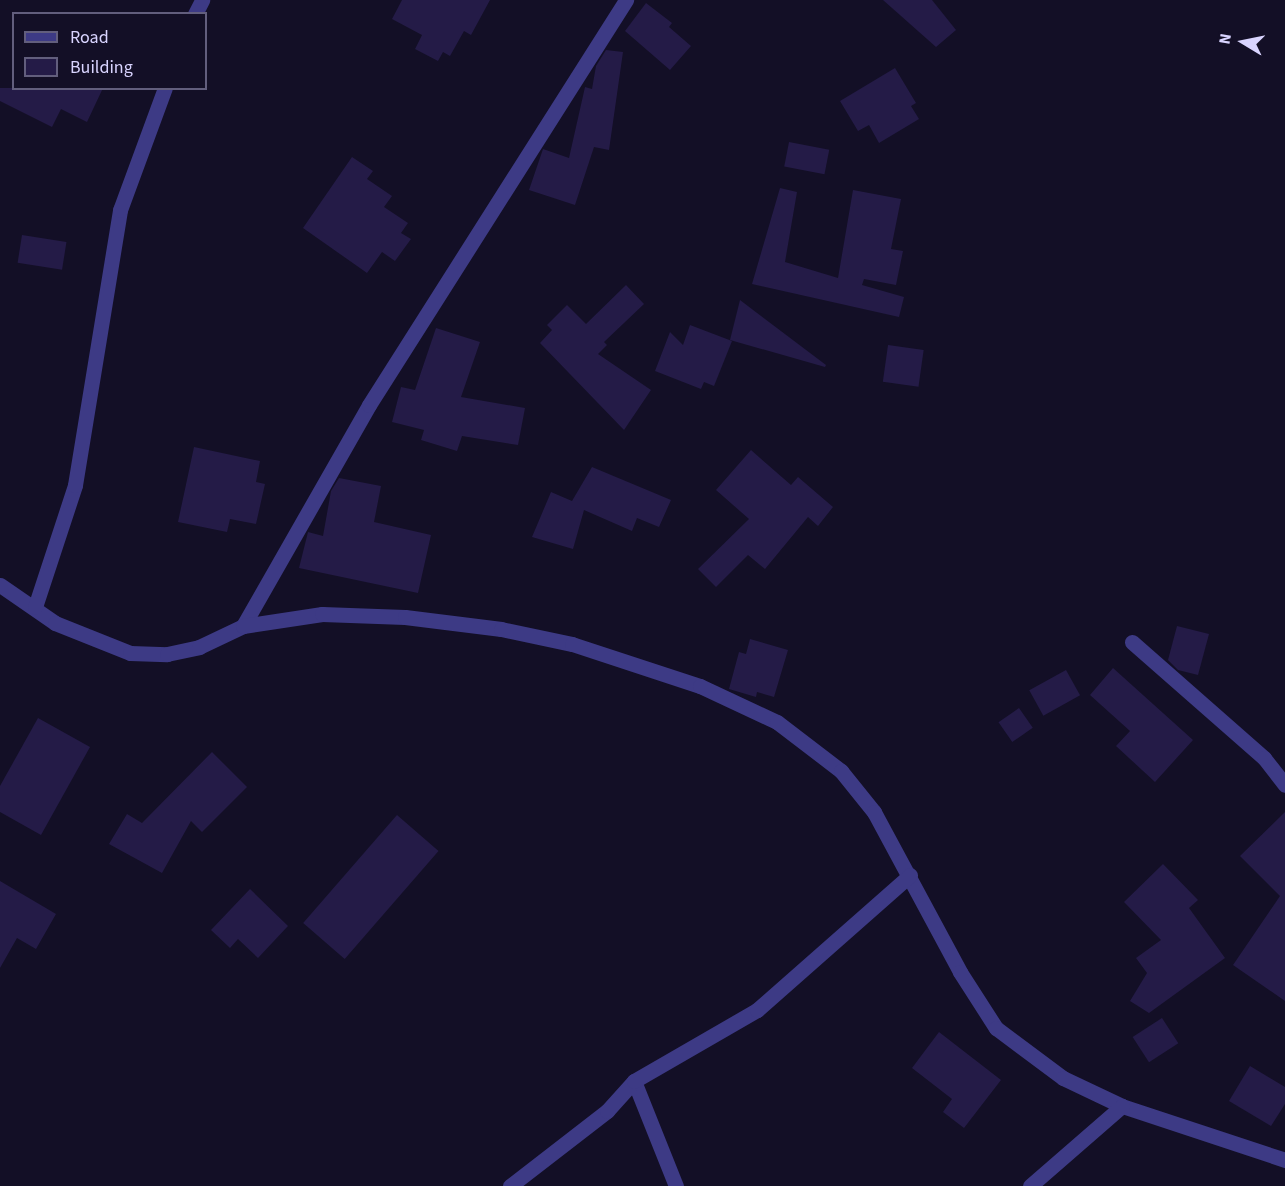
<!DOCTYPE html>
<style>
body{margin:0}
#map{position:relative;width:1285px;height:1186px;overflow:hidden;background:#130f26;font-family:"Source Sans 3",sans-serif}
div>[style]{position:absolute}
.building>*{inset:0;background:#241b47;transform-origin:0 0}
.minor>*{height:15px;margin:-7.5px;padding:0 7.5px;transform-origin:7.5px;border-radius:7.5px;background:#3d3a85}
span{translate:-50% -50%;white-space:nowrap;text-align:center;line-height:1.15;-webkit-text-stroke:6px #130f26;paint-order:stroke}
.legend{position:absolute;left:12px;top:12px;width:195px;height:78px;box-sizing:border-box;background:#130f26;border:2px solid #625e7d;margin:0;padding:8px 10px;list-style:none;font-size:18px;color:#d9d4ff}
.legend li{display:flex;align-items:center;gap:12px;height:30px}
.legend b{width:30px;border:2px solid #625e7d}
.north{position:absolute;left:1213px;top:12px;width:60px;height:60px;-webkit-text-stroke:4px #130f26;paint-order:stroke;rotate:280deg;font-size:16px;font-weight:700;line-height:24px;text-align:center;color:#d9d4ff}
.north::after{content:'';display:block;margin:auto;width:21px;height:27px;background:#d9d4ff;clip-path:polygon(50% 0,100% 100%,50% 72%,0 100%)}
</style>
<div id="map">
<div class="building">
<div style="clip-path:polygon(402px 0,490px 0,471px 35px,464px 31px,450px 56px,443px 52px,438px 61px,415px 49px,422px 35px,392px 19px)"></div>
<div style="clip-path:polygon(883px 0,932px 0,956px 30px,936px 47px)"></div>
<div style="clip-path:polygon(646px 3px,672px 23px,669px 27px,691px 46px,670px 70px,625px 31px)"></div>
<div style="clip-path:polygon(606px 50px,623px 52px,609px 150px,594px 147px,575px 205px,529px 190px,543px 149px,569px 158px,585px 87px,592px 89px,596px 66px)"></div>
<div style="clip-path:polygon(895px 68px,916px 103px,911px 106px,919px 119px,879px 143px,869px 125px,858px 131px,840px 101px)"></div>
<div style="clip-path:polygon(0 88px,103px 88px,87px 122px,61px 109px,52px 127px,0 101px)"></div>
<div style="left:789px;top:142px;width:41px;height:25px;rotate:11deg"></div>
<div style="clip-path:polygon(352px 157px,373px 171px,367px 179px,392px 196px,384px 207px,408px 223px,401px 233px,411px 239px,395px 261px,382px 252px,367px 273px,303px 228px)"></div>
<div style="clip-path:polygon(780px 188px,797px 192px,785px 262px,838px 278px,853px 190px,901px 199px,891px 249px,903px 251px,896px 285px,864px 279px,862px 285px,904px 297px,899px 317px,752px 284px)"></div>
<div style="left:22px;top:235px;width:45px;height:28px;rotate:9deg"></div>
<div style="clip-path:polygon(626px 285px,644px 304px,604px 342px,607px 345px,598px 354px,651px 390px,624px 430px,540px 343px,552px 330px,547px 325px,567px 305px,586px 324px)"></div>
<div style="clip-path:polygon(740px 300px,826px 365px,825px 367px,730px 340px)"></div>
<div style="clip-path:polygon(690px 325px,732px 341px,714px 386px,704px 382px,701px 389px,655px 371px,670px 332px,683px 345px)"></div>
<div style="clip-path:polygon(436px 328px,480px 342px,461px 397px,525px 408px,518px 445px,462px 436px,457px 451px,421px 440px,424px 430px,392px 422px,401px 387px,415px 390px)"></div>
<div style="left:888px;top:345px;width:36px;height:37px;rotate:8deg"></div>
<div style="clip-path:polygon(194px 447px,260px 461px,256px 482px,265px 484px,256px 524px,230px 519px,227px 532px,178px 522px)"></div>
<div style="clip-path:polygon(751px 450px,791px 485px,798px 477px,833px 507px,818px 526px,808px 517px,765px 569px,748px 555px,716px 587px,698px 569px,749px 519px,716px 490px)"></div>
<div style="clip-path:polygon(592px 467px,671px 500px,659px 527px,637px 518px,632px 531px,584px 510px,573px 549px,532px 537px,551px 492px,572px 501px)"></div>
<div style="clip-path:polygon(339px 478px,381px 486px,374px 522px,431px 535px,418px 593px,299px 568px,308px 532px,323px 536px,331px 491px)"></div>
<div style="clip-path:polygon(1177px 626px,1209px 634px,1198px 675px,1178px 670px,1168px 660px)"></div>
<div style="clip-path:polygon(750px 639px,788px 650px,774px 697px,757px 692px,756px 697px,729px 689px,739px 652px,746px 654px)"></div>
<div style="clip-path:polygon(1113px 668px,1193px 740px,1155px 782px,1116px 746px,1130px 731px,1090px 695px)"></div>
<div style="left:1066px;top:670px;width:29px;height:42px;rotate:61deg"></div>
<div style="left:1019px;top:708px;width:24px;height:25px;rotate:55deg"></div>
<div style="clip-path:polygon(38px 718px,90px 747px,41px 835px,0 812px,0 786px)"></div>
<div style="clip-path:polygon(212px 752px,247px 787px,202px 832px,191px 821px,162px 873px,109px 844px,127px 814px,142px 823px)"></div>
<div style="clip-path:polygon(1285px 812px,1285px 1001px,1233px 965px,1280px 896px,1240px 856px)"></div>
<div style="left:397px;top:815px;width:55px;height:143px;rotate:41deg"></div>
<div style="clip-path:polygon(1163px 864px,1198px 900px,1189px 908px,1225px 958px,1149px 1013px,1130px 1001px,1147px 973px,1136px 958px,1161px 940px,1124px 902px)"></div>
<div style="clip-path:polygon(0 881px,56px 914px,36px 949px,17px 938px,0 968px)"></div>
<div style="clip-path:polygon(250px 889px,288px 926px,258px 958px,238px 939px,230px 948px,211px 930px)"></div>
<div style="left:1162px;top:1018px;width:30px;height:35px;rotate:57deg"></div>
<div style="clip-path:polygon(939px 1032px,1001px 1080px,964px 1128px,943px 1112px,952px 1099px,912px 1068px)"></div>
<div style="clip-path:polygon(1250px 1066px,1285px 1087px,1285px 1104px,1271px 1126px,1229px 1101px)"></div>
</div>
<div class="minor">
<div style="left:195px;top:14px;width:16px;rotate:-63deg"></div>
<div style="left:0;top:585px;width:67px;rotate:34.6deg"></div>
<div style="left:55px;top:623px;width:81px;rotate:21.8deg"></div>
<div style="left:130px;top:653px;width:37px;rotate:2deg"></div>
<div style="left:167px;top:654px;width:33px;rotate:-12deg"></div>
<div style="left:199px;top:647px;width:49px;rotate:-25.5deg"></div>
<div style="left:243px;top:626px;width:254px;rotate:-60.3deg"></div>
<div style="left:369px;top:405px;width:480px;rotate:-57.6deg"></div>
<div style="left:35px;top:607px;width:128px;rotate:-71.8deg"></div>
<div style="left:75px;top:485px;width:279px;rotate:-80.7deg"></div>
<div style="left:120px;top:210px;width:130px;rotate:-69.8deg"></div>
<div style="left:243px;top:626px;width:80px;rotate:-8.6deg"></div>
<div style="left:322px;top:614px;width:83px;rotate:2.1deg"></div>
<div style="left:405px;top:617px;width:97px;rotate:7.1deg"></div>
<div style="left:501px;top:629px;width:73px;rotate:11.9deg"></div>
<div style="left:572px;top:644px;width:135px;rotate:18.2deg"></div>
<div style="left:700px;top:686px;width:85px;rotate:25.1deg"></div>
<div style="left:777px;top:722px;width:81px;rotate:37.4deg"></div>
<div style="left:841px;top:771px;width:53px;rotate:51.2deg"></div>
<div style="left:874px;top:812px;width:182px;rotate:61.7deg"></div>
<div style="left:960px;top:972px;width:67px;rotate:57.3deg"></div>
<div style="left:996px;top:1028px;width:84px;rotate:36.7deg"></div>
<div style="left:1063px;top:1078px;width:65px;rotate:25.4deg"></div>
<div style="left:1122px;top:1106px;width:172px;rotate:18.3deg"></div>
<div style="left:1132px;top:642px;width:176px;rotate:41.3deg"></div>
<div style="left:1264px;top:758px;width:34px;rotate:52deg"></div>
<div style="left:634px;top:1081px;width:113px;rotate:68.2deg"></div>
<div style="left:510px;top:1186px;width:123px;rotate:-37.7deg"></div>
<div style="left:607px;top:1111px;width:40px;rotate:-48deg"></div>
<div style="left:634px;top:1081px;width:142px;rotate:-30deg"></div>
<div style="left:757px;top:1010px;width:204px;rotate:-41.4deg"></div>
<div style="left:1030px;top:1186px;width:122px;rotate:-41deg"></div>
</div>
<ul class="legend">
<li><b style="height:8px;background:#3d3a85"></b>Road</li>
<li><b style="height:16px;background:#241b47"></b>Building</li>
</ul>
<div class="north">N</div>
</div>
